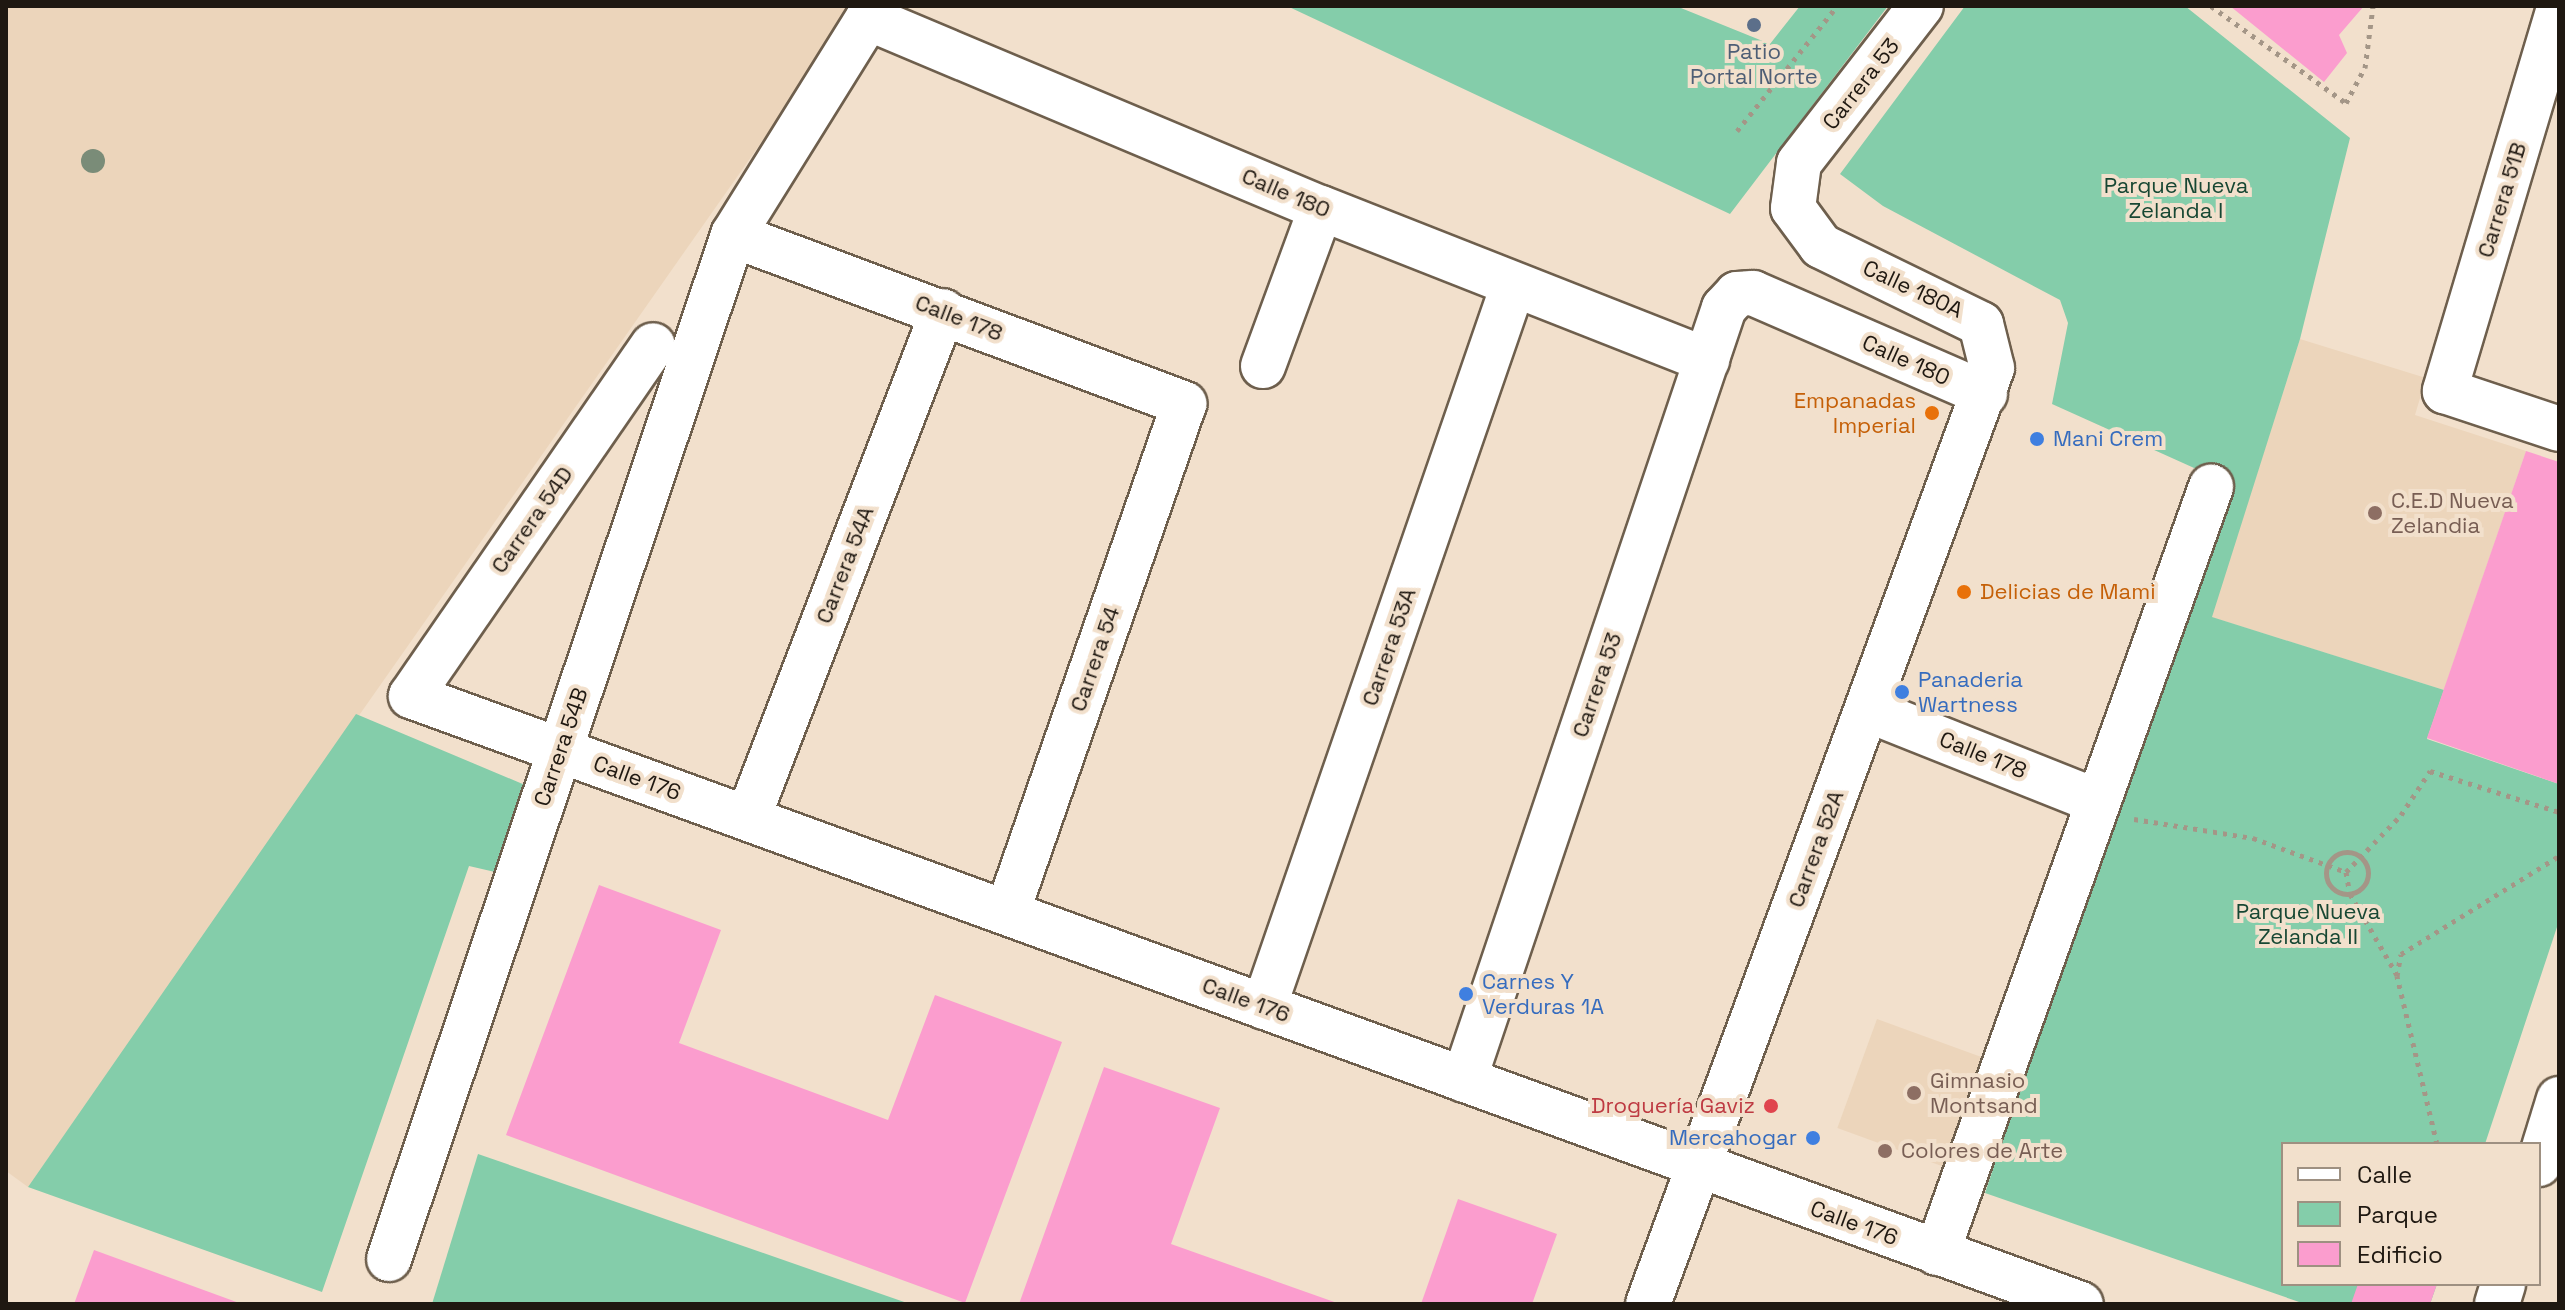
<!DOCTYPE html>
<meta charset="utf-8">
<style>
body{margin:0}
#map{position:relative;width:2565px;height:1310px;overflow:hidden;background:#f2e0cc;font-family:"Space Grotesk",sans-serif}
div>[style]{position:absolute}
.built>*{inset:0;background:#ecd5bb;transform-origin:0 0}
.green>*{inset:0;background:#84cdaa}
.building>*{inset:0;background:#fb9dce}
.path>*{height:5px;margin-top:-2.5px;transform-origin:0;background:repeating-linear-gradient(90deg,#a49687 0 4px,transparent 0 10px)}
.path>.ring{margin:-2.5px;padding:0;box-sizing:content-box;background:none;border:5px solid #a49687;border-radius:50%}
.roads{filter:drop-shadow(2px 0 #6e5f4d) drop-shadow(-2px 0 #6e5f4d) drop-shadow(0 2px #6e5f4d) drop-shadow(0 -2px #6e5f4d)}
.minor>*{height:44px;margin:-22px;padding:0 22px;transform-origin:22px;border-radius:22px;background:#fff}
.tertiary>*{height:44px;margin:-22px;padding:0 22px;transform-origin:22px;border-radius:22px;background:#fff}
.trees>*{width:24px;height:24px;margin:-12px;border-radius:50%;background:#7a8c78}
.dots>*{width:22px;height:22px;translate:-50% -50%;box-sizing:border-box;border:4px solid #f2e0cc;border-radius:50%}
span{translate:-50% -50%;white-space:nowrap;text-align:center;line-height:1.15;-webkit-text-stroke:8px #f2e0cc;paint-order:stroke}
.service-label{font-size:22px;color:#4e5e75}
.street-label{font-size:22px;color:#1f1811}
.park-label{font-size:22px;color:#174733}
.food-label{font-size:22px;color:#c56008}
.right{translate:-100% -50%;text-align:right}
.left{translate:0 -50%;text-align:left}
.shop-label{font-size:22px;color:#366cbe}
.education-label{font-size:22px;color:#785e54}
.health-label{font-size:22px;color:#be3a42}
.frame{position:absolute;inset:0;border:8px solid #1f1811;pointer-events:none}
.legend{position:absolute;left:2281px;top:1142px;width:260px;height:144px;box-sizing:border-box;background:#f2e0cc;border:2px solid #9e9081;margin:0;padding:10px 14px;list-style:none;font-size:24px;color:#1f1811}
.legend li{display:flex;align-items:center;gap:16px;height:40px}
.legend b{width:40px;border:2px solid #9e9081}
</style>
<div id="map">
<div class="built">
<div style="clip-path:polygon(6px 6px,857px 6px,28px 1187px,6px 1171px)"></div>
<div style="clip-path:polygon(2300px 339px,2426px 378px,2415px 415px,2526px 451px,2444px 690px,2211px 617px)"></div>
<div style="left:1877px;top:1019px;width:122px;height:116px;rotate:20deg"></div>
</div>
<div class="green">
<div style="clip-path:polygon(1287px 6px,1676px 6px,1770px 44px,1800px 6px,1888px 6px,1730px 214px)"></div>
<div style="clip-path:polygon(1965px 6px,2185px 6px,2350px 138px,2300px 339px,2212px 617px,2444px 690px,2427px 739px,2559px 784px,2559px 921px,2485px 1144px,2283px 1144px,2283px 1284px,2437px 1284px,2430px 1304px,2305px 1304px,1985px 1193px,2223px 481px,2052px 404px,2068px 323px,2060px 300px,1883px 206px,1840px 174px)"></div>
<div style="clip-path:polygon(356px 714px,525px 785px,495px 872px,469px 866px,322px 1292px,28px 1187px)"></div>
<div style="clip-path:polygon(478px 1154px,910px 1304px,432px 1304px)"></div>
</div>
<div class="building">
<div style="clip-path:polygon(2230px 6px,2364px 6px,2339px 35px,2347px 53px,2324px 82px)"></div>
<div style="clip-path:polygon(2526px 451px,2559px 462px,2559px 784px,2427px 738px)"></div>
<div style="clip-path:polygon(599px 885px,721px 930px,679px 1043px,888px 1120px,935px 995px,1062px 1042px,965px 1303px,506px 1135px)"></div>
<div style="clip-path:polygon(1104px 1067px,1220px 1108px,1171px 1244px,1340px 1304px,1019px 1304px)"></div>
<div style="clip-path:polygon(1458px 1199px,1557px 1234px,1532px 1304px,1421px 1304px)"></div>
<div style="clip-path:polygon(94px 1250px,242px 1304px,74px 1304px)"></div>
<div style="clip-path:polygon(2358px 1284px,2437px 1284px,2430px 1304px,2351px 1304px)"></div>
</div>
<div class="path">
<div style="left:2211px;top:6px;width:166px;rotate:35.7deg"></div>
<div style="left:2346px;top:103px;width:40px;rotate:-62deg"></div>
<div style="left:2365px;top:68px;width:63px;rotate:-82.6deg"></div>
<div style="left:1737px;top:131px;width:160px;rotate:-51.3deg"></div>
<div style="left:2134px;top:819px;width:121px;rotate:9.1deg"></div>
<div style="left:2253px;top:838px;width:99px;rotate:20.1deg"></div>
<div style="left:2346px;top:872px;width:79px;rotate:-46deg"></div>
<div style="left:2401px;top:815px;width:53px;rotate:-56.6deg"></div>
<div style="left:2430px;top:771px;width:135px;rotate:17.6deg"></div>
<div class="ring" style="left:2326px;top:852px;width:37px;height:37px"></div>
<div style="left:2346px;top:872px;width:22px;rotate:80deg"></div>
<div style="left:2350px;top:894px;width:94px;rotate:59.9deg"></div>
<div style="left:2437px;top:1144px;width:173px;rotate:-103.4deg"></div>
<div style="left:2397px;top:976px;width:22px;rotate:-80deg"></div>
<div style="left:2401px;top:954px;width:186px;rotate:-31.8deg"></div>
</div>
<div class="roads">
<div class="minor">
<div style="left:2559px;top:8px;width:400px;rotate:106.6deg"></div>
<div style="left:2445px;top:391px;width:120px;rotate:18.4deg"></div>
<div style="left:733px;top:235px;width:482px;rotate:20.5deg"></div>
<div style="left:1184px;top:404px;width:539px;rotate:109.17deg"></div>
<div style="left:1263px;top:366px;width:168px;rotate:-69.8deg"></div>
<div style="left:411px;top:696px;width:426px;rotate:-55.4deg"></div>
<div style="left:1868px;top:710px;width:246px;rotate:21.7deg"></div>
<div style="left:748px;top:818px;width:543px;rotate:-68.96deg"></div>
<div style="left:1264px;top:1007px;width:763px;rotate:-70.95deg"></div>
<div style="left:1464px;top:1080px;width:815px;rotate:-71.39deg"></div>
<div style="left:1724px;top:308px;width:19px;rotate:-47deg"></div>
<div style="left:1737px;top:294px;width:16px;rotate:-4deg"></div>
<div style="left:1753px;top:293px;width:253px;rotate:23.5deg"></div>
<div style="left:2539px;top:1164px;width:68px;rotate:-72.9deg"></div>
<div style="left:1937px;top:1253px;width:814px;rotate:-70.32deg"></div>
<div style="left:389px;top:1259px;width:1080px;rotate:-71.43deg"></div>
<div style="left:733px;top:235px;width:256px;rotate:-58.1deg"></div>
<div style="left:868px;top:18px;width:491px;rotate:22.8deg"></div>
<div style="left:1321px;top:208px;width:415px;rotate:21.5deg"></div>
<div style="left:2497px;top:1304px;width:21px;rotate:-73deg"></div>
</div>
<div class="tertiary">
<div style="left:411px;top:696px;width:1777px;rotate:20.01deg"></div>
<div style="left:1648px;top:1304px;width:997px;rotate:-69.82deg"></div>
<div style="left:1992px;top:368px;width:45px;rotate:-104deg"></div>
<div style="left:1981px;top:324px;width:178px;rotate:-154deg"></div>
<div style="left:1821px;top:246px;width:47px;rotate:-126.4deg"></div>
<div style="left:1793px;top:208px;width:45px;rotate:-82.4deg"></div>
<div style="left:1799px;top:163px;width:199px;rotate:-52.2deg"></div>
</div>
</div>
<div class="trees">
<div style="left:93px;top:161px"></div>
</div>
<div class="dots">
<div style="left:1754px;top:25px;background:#5c6f8a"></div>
<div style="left:1932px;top:413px;background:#e8710a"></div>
<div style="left:2037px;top:439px;background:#3f7fe0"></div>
<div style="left:2375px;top:513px;background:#8d6e63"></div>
<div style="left:1964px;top:592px;background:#e8710a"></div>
<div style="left:1902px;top:692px;background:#3f7fe0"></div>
<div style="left:1466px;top:994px;background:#3f7fe0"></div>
<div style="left:1914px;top:1093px;background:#8d6e63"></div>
<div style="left:1771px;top:1106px;background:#e0444e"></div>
<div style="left:1813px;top:1138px;background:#3f7fe0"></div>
<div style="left:1885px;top:1151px;background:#8d6e63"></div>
</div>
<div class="service-label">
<span style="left:1754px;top:64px">Patio<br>Portal Norte</span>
</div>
<div class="street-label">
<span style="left:1861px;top:84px;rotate:-52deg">Carrera 53</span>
<span style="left:1286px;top:193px;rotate:23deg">Calle 180</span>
<span style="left:2502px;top:200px;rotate:-73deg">Carrera 51B</span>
<span style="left:1913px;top:289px;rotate:25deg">Calle 180A</span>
<span style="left:959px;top:318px;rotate:21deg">Calle 178</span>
<span style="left:1906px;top:360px;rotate:24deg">Calle 180</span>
<span style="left:532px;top:520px;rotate:-55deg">Carrera 54D</span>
<span style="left:845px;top:565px;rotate:-69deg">Carrera 54A</span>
<span style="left:1389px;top:647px;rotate:-71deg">Carrera 53A</span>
<span style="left:1095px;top:659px;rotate:-71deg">Carrera 54</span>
<span style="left:1597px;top:685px;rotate:-71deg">Carrera 53</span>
<span style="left:561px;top:747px;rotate:-71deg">Carrera 54B</span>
<span style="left:1983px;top:755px;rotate:22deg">Calle 178</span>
<span style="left:637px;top:778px;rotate:20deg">Calle 176</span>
<span style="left:1816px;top:849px;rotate:-70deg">Carrera 52A</span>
<span style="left:1246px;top:1000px;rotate:20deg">Calle 176</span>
<span style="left:1854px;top:1223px;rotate:20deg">Calle 176</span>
</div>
<div class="park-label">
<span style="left:2176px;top:198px">Parque Nueva<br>Zelanda I</span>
<span style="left:2308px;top:924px">Parque Nueva<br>Zelanda II</span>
</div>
<div class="food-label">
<span class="right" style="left:1916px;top:413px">Empanadas<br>Imperial</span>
<span class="left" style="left:1980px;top:592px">Delicias de Mami</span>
</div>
<div class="shop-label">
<span class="left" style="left:2053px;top:439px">Mani Crem</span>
<span class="left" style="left:1918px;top:692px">Panaderia<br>Wartness</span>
<span class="left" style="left:1482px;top:994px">Carnes Y<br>Verduras 1A</span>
<span class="right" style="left:1797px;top:1138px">Mercahogar</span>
</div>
<div class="education-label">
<span class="left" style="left:2391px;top:513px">C.E.D Nueva<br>Zelandia</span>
<span class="left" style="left:1930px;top:1093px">Gimnasio<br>Montsand</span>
<span class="left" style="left:1901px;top:1151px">Colores de Arte</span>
</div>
<div class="health-label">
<span class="right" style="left:1755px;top:1106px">Droguería Gaviz</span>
</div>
<div class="frame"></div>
<ul class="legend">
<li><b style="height:10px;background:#fff"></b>Calle</li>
<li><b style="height:22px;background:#84cdaa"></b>Parque</li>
<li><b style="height:22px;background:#fb9dce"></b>Edificio</li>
</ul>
</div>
